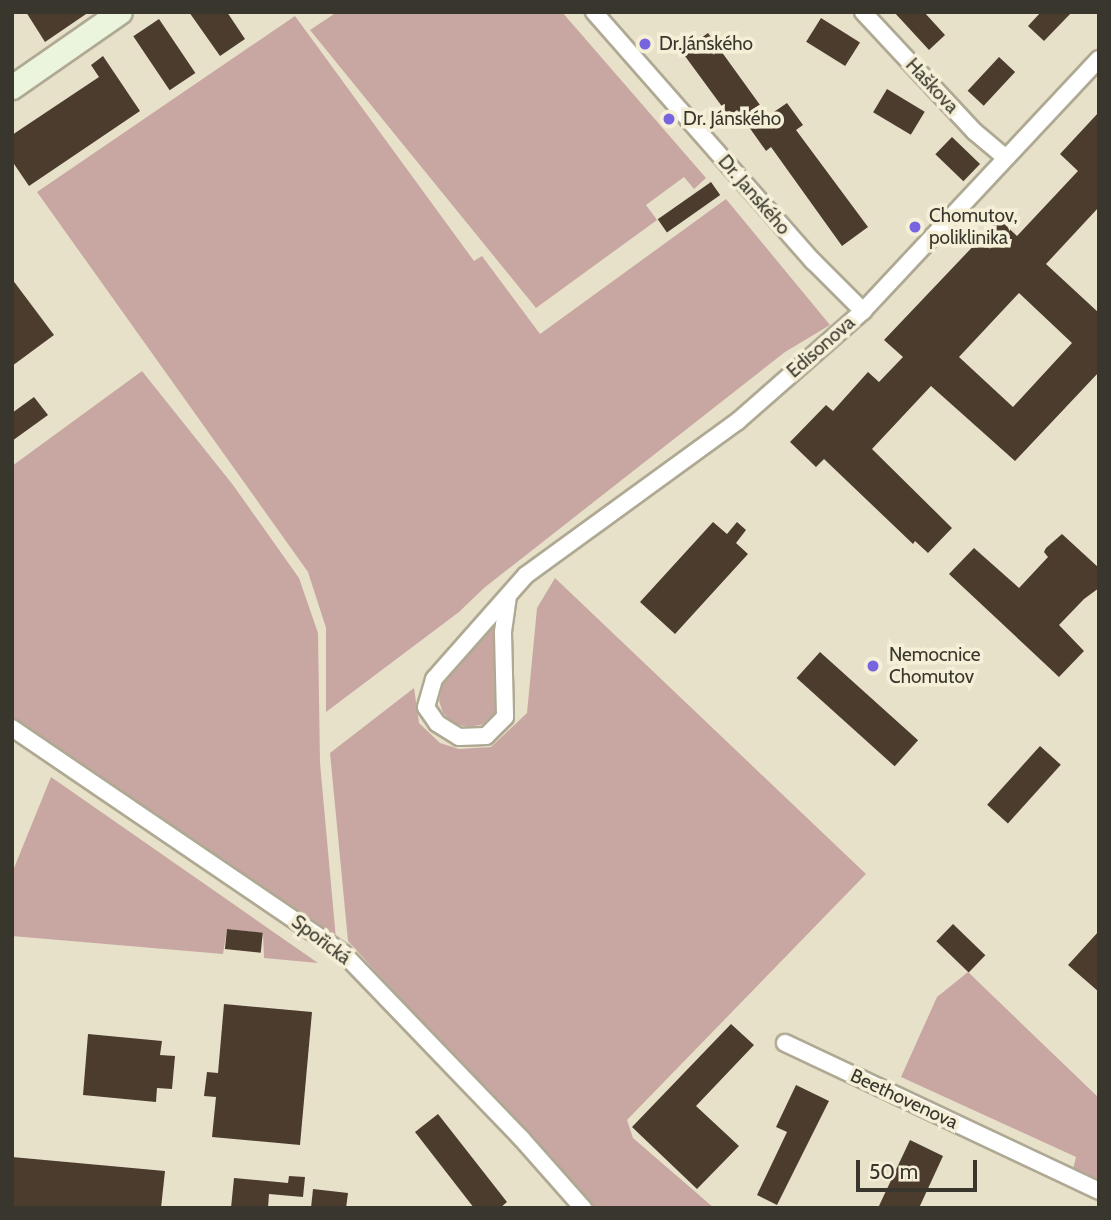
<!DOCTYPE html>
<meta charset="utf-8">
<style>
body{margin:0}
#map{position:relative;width:1111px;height:1220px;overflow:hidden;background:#e8e1ca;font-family:Cabin,sans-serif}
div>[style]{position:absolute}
.green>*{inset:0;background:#c8a7a2}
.building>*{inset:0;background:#4c3c2e;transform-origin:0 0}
.roads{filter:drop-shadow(2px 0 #afa993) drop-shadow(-2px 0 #afa993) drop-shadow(0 2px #afa993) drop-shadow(0 -2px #afa993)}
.street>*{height:16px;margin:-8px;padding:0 8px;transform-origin:8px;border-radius:8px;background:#fff}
.secondary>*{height:23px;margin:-11.5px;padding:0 11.5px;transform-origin:11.5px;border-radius:11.5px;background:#ebf5dd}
.dots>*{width:19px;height:19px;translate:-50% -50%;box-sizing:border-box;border:4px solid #f5efd7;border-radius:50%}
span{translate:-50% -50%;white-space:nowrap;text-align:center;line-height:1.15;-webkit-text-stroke:7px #f5efd7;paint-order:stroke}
.poi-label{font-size:19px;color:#39372d}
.left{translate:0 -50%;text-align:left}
.street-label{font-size:19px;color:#39372d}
.frame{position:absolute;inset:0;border:14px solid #39372d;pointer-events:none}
.scale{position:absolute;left:856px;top:1160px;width:121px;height:32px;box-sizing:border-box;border:4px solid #39372d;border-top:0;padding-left:9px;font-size:21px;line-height:24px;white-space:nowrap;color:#39372d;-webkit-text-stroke:5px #f5efd7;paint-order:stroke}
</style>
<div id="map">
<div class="green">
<div style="clip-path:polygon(337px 12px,562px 12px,706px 178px,694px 189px,684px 177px,646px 205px,657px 220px,536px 308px,310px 30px)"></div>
<div style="clip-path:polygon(295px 16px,474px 261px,482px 256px,540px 334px,726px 199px,830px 325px,785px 352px,484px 588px,459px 612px,326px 712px,326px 628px,308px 572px,37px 192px)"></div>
<div style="clip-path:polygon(142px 371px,233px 485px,299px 578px,318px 633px,320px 763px,336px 939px,12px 718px,12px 466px)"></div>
<div style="clip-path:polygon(555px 578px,866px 874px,627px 1120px,633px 1138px,714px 1208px,590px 1208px,348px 941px,330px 753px,414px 688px,419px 723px,440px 743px,459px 749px,491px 747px,527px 713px,537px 608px)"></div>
<div style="clip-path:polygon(492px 625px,495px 626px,498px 703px,493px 716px,481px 725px,467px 727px,453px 723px,443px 713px,439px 701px,442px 686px)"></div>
<div style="clip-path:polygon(51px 777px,318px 963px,264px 958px,263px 933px,227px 929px,223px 954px,12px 936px,12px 873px)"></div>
<div style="clip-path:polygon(968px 972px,1099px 1098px,1099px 1181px,1073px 1169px,1076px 1157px,901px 1077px,937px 997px)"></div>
</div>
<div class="building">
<div style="clip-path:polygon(26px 12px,89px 12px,45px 42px)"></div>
<div style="clip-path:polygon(189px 12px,227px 12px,245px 39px,220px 56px)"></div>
<div style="clip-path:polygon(894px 12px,924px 12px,945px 35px,929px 50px)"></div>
<div style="clip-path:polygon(1041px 12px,1072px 12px,1044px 41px,1028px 26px)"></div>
<div style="left:821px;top:18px;width:46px;height:28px;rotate:32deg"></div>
<div style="left:159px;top:19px;width:65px;height:31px;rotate:56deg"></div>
<div style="clip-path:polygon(708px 33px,768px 116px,787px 103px,803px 125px,796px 130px,868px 227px,842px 246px,771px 147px,766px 151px,737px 110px,729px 116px,682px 52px)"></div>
<div style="clip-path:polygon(103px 56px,140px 111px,29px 186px,12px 161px,12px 135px,99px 77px,91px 65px)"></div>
<div style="left:999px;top:57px;width:22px;height:46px;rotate:43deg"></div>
<div style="left:887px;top:89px;width:44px;height:27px;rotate:31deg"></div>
<div style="clip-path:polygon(evenodd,1099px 112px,1099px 207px,1046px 264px,1099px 313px,1099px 372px,1015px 461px,931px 386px,872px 449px,952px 528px,928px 553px,915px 541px,913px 544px,824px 459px,816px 467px,790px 442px,826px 405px,833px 411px,868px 372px,879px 382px,903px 357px,884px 340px,999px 219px,1017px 236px,1078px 171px,1060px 154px,1099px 112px,1019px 293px,1072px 343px,1013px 407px,959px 357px,1019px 293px)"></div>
<div style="left:952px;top:137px;width:39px;height:24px;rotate:44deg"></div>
<div style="left:711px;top:182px;width:16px;height:65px;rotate:55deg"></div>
<div style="clip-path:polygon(12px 279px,54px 335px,12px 366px)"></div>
<div style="clip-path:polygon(34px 397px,48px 415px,12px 441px,12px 413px)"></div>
<div style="clip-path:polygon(713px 522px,727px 534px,737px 522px,746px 530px,736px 543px,748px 554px,675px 634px,640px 602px)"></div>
<div style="clip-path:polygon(1062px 534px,1099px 568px,1099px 588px,1084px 599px,1059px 625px,1084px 651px,1059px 677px,949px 574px,974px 548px,1019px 588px,1048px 557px,1044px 552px,1046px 548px)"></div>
<div style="left:820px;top:652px;width:132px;height:35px;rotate:42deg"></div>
<div style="left:1040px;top:746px;width:28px;height:79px;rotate:42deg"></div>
<div style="left:953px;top:924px;width:45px;height:24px;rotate:44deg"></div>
<div style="left:227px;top:929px;width:36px;height:20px;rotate:6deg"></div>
<div style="clip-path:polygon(1099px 931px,1099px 992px,1068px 965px)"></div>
<div style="clip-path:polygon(224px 1004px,312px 1012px,300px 1145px,212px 1137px,216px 1097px,204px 1096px,207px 1072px,218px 1073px)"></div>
<div style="clip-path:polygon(731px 1024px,754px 1045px,696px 1106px,739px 1146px,697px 1189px,632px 1127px)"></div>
<div style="clip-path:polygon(88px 1034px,162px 1041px,160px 1055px,175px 1056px,172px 1089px,157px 1088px,156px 1102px,83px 1095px)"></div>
<div style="clip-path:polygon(796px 1085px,829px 1101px,777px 1205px,757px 1195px,787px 1132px,776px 1127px)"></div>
<div style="clip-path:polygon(438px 1114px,507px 1202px,500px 1208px,474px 1208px,415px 1132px)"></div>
<div style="clip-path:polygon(910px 1140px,943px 1156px,919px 1208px,878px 1208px)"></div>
<div style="clip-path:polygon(12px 1157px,165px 1171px,161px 1208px,12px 1208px)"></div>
<div style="clip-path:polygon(289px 1176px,305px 1177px,303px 1197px,269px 1194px,268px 1208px,231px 1208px,234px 1178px,288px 1183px)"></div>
<div style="clip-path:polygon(313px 1189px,348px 1193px,346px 1208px,311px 1208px)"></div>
</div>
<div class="roads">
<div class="street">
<div style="left:594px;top:12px;width:332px;rotate:48.7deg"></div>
<div style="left:813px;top:261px;width:71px;rotate:45deg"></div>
<div style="left:863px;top:12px;width:164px;rotate:47deg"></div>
<div style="left:975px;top:132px;width:39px;rotate:40deg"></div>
<div style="left:508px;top:596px;width:37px;rotate:98deg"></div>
<div style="left:503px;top:633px;width:84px;rotate:88.6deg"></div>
<div style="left:505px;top:717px;width:27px;rotate:135deg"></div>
<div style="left:486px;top:736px;width:27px;rotate:178deg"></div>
<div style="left:459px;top:737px;width:26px;rotate:-148deg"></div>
<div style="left:437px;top:723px;width:19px;rotate:-125deg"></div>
<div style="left:426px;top:707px;width:29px;rotate:-74deg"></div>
<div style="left:434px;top:679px;width:139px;rotate:-48.5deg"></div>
<div style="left:526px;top:575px;width:262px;rotate:-36deg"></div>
<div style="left:738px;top:421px;width:167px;rotate:-41.3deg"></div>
<div style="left:863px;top:311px;width:345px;rotate:-46.9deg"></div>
<div style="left:12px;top:728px;width:400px;rotate:34.2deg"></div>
<div style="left:343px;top:953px;width:257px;rotate:46.1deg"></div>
<div style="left:521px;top:1138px;width:94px;rotate:48.5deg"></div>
<div style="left:785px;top:1043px;width:347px;rotate:25.2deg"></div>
</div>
<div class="secondary">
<div style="left:12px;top:87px;width:131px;rotate:-34.8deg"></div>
</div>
</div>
<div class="dots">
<div style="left:645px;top:44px;background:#7665df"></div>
<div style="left:669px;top:119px;background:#7665df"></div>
<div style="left:915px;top:227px;background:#7665df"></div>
<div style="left:873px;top:666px;background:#7665df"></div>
</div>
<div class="poi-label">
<span class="left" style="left:659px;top:44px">Dr.Jánského</span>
<span class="left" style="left:683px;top:119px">Dr. Jánského</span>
<span class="left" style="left:929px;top:227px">Chomutov,<br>poliklinika</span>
<span class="left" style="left:889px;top:666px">Nemocnice<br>Chomutov</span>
</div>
<div class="street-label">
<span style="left:932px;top:86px;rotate:47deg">Haškova</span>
<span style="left:754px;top:195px;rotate:49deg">Dr. Janského</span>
<span style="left:821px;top:347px;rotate:-41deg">Edisonova</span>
<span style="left:321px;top:940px;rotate:37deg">Spořická</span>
<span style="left:904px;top:1099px;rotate:25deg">Beethovenova</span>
</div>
<div class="frame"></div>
<div class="scale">50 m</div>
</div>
